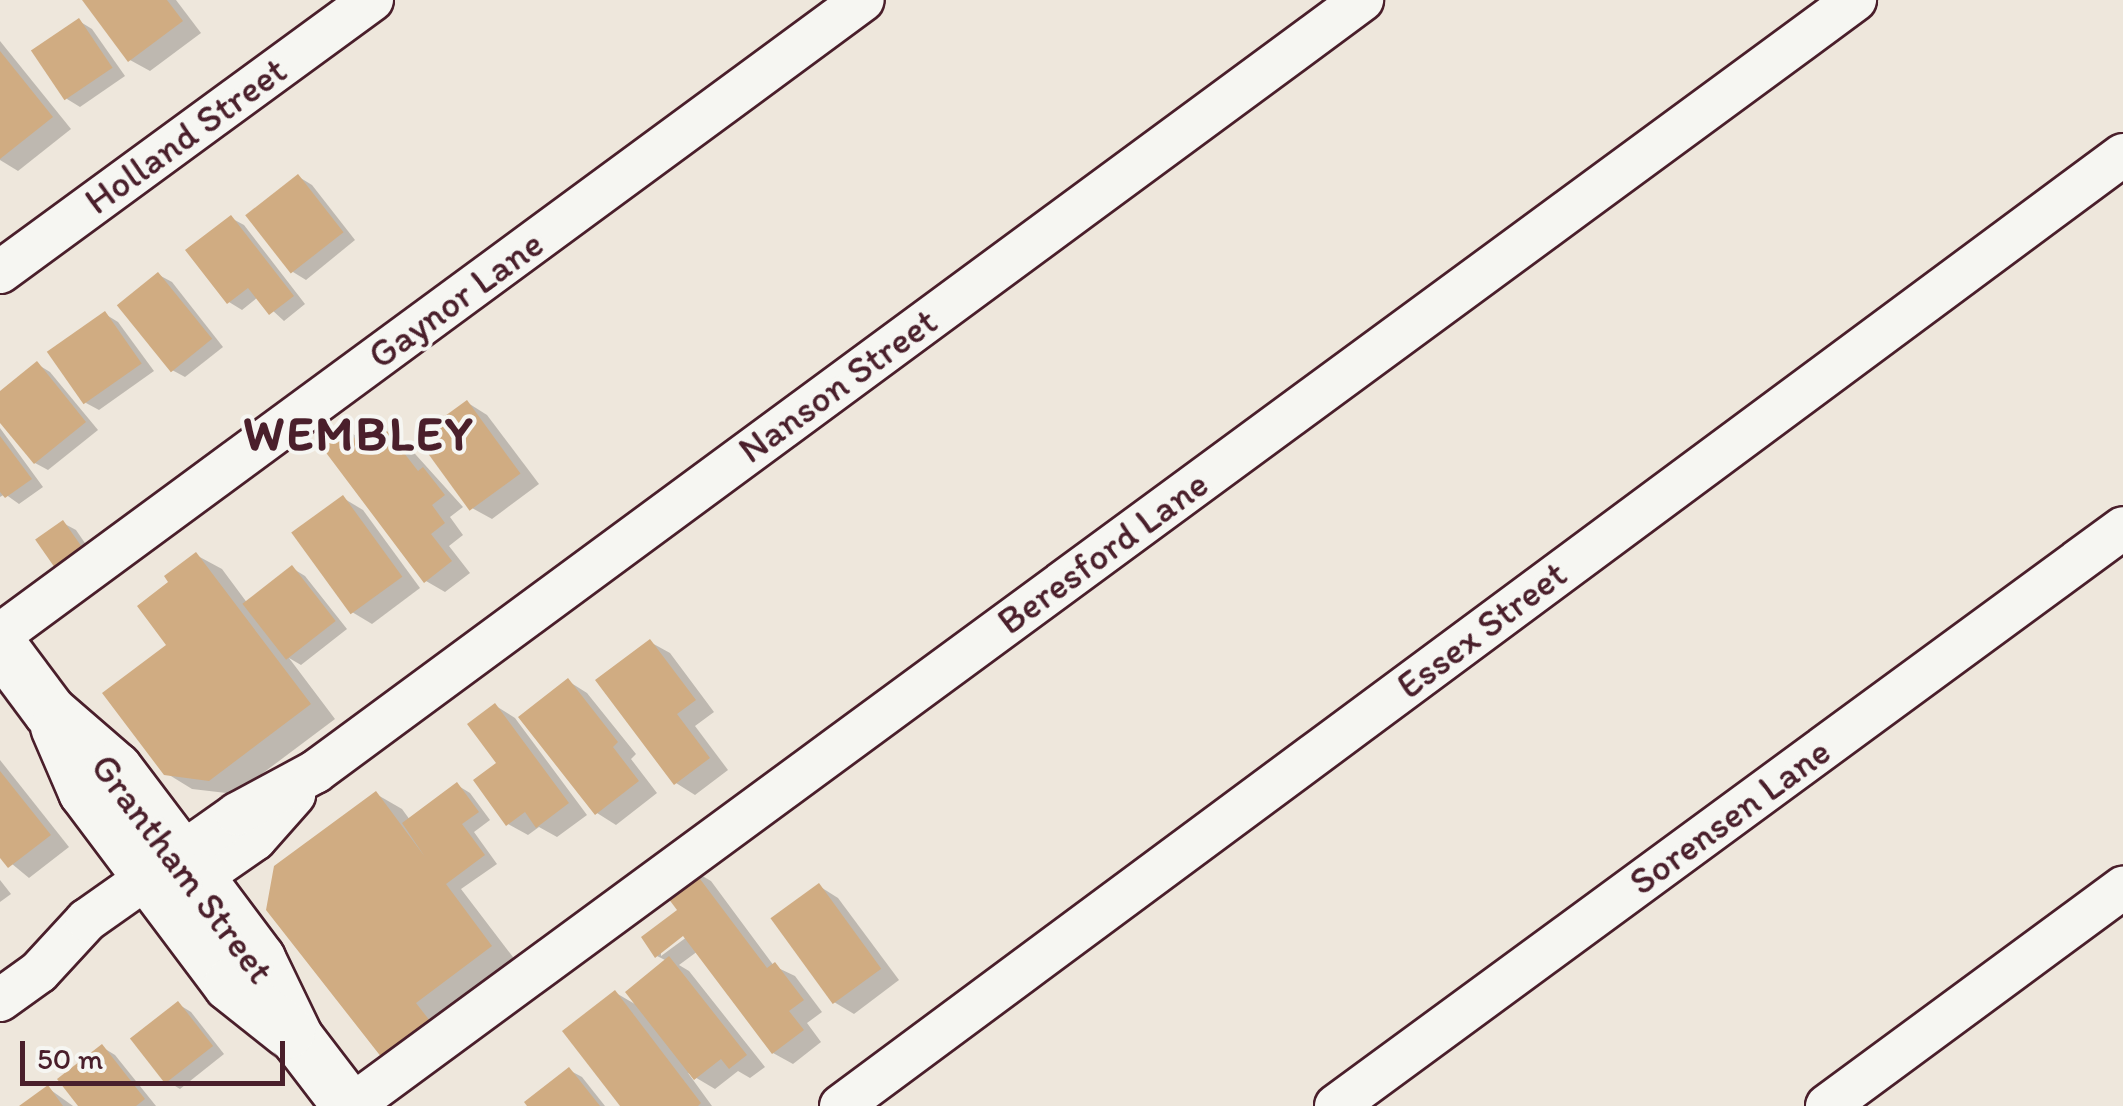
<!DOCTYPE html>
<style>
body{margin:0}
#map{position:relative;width:2123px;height:1106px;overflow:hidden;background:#eee7dc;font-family:Itim,sans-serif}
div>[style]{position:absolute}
.shadow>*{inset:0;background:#0003}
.building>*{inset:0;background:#d0ac82;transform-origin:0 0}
.roads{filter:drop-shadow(2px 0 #4a1f2b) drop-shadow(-2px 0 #4a1f2b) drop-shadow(0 2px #4a1f2b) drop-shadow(0 -2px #4a1f2b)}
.minor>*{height:42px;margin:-21px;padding:0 21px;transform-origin:21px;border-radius:21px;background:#f6f6f2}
.major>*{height:52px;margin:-26px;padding:0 26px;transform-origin:26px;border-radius:26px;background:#f6f6f2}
span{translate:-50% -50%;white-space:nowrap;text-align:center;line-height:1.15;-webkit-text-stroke:8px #f6f6f2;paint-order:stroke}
.street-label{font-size:38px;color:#4a1f2b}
.district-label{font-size:48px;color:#4a1f2b;font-weight:700;letter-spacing:2.5px}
.scale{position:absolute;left:20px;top:1041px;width:265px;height:45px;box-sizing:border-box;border:5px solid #4a1f2b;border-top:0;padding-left:12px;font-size:30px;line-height:35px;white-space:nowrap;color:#4a1f2b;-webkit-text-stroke:8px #f6f6f2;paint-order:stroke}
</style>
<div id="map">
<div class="shadow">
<div style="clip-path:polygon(85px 0,176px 0,201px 33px,150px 71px,130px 60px)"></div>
<div style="clip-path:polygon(79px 21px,92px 29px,125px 76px,80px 107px,67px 99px)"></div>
<div style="clip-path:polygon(0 41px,71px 129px,18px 171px,0 160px)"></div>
<div style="clip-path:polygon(299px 177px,312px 185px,355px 240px,306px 280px,293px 272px)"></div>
<div style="clip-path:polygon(231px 218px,244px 225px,305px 304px,284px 321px,258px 297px,242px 310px,229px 302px)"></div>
<div style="clip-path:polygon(159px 275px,172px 282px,223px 347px,185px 377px,172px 370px,121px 305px)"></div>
<div style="clip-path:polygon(105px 314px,118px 322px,154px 371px,99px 410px,86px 403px)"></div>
<div style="clip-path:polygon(37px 364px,50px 372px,98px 430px,48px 470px,35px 463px,0 419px,0 395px)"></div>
<div style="clip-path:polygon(468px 403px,487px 415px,539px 484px,492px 519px,472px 508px)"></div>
<div style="clip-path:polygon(343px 426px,370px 447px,388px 434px,407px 445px,463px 507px,450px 517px,463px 535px,449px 546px,470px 573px,445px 592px,426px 581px)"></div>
<div style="clip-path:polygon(0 428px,43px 487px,19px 504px,5px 494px,0 497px)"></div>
<div style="clip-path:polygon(343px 498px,363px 510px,420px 588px,372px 624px,352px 612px)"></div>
<div style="clip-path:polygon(63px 523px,76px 530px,98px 562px,73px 579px)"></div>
<div style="clip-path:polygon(196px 555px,222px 569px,248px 604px,292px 568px,305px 576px,347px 629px,301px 665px,289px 658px,335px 719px,235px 794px,192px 789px,166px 773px,172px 582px)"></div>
<div style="clip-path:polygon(650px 642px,670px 653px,714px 712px,695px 726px,728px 770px,695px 795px,676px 783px)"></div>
<div style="clip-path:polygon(568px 681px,587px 693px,636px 754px,631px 759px,657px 793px,616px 825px,597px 813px)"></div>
<div style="clip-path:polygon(496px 706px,515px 718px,587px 815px,557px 837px,539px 827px,528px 835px,508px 824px)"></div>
<div style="clip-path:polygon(0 760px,69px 847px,29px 878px,0 854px)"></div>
<div style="clip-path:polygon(457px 785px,470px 793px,490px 820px,474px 832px,497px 864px,461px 889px,516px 961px,409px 1071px,376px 794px,402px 809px,410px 820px)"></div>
<div style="clip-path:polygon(evenodd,692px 870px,711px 881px,774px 966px,795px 976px,822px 1012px,807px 1023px,821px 1042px,793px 1064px,773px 1053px,698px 951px,679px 965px,689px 971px,765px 1067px,750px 1078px,738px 1071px,715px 1089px,688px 1073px,712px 1106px,623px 1106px,616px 993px,640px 1007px,667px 961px,657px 956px,680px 910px,692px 870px,692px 927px,695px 931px,661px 956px,661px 950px,692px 927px)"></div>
<div style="clip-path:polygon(0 880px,11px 894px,0 902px)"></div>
<div style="clip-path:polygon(819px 886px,838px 898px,899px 980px,854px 1014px,834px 1002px)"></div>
<div style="clip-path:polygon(178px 1004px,191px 1012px,224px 1054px,180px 1089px,167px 1081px,134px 1038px)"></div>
<div style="clip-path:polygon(102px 1047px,115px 1055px,156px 1106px,82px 1106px)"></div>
<div style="clip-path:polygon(569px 1070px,582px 1077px,605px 1106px,530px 1106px)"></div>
<div style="clip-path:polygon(48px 1088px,73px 1106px,23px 1106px)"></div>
</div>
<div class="building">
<div style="clip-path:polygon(82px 0,167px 0,183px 21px,128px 62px)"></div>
<div style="left:79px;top:18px;width:60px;height:58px;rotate:56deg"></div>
<div style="clip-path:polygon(0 51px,53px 117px,0 159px)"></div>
<div style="left:298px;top:174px;width:74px;height:67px;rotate:52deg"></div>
<div style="clip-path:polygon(231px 215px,294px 296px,269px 315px,248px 288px,227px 304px,185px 250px)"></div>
<div style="left:158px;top:272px;width:86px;height:53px;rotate:51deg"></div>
<div style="left:105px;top:311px;width:64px;height:71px;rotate:55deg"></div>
<div style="clip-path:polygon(37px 361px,86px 422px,34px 464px,0 423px,0 391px)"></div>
<div style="left:467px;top:400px;width:91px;height:63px;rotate:54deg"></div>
<div style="clip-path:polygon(343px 423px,363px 449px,387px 431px,418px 471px,423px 467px,445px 495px,432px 505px,445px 523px,431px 534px,452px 561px,424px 583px,318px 442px)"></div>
<div style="clip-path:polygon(0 436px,32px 479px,5px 498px,0 492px)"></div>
<div style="left:343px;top:495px;width:101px;height:64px;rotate:54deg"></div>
<div style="left:63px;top:520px;width:42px;height:34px;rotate:55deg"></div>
<div style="clip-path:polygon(196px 552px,311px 704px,209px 781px,164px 775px,102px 693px,166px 645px,137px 606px,168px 582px,164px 576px)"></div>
<div style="left:292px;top:565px;width:71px;height:63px;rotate:52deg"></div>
<div style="clip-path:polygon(650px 639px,696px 700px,677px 714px,710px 758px,674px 785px,595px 680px)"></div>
<div style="clip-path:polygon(568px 678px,618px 742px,613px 747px,639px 781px,595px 815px,518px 717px)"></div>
<div style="clip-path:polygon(495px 703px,569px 803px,536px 828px,525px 812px,506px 826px,473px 780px,496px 763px,467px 724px)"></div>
<div style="clip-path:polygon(0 771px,51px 835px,8px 868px,0 858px)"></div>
<div style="clip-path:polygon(457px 782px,479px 812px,462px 824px,485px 855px,446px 884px,492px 946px,416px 1003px,430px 1021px,382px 1058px,266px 910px,274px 866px,376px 791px,425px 857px,402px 823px)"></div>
<div style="clip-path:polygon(691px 867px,767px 968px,775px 962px,804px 1000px,789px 1011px,804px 1030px,772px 1054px,683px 936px,655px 958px,641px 937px,677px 910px,662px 890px)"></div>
<div style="left:819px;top:883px;width:106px;height:60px;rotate:54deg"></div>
<div style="clip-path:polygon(669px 956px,747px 1055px,729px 1069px,721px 1059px,694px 1080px,625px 992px)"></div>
<div style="clip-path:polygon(615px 990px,701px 1103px,698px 1106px,620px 1106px,562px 1031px)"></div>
<div style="left:178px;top:1001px;width:57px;height:61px;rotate:52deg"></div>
<div style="clip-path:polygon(102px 1044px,145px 1099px,136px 1106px,78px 1106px,57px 1079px)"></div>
<div style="clip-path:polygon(569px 1067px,600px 1106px,527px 1106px,524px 1102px)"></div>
<div style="clip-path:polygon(48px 1085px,63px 1106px,19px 1106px)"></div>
</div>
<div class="roads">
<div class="minor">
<div style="left:0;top:272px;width:461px;rotate:-36.2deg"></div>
<div style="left:0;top:635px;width:1071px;rotate:-36.35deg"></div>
<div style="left:173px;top:896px;width:100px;rotate:-34.8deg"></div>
<div style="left:255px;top:839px;width:59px;rotate:-48.4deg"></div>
<div style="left:0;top:1000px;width:48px;rotate:-35.7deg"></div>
<div style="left:39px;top:972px;width:71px;rotate:-47.3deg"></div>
<div style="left:87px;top:920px;width:184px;rotate:-35.2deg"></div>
<div style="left:237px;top:814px;width:89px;rotate:-28.3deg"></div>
<div style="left:315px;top:772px;width:1301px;rotate:-36.4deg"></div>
<div style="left:351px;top:1106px;width:1867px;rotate:-36.33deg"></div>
<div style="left:841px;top:1106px;width:1596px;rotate:-36.57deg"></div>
<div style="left:1336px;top:1106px;width:976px;rotate:-36.29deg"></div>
<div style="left:1827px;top:1106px;width:368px;rotate:-36.4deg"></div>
</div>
<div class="major">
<div style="left:0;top:645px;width:84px;rotate:53.3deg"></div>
<div style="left:50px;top:712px;width:87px;rotate:40.8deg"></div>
<div style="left:116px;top:769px;width:139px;rotate:52.9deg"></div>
<div style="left:200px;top:880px;width:99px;rotate:53.2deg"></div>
<div style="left:259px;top:959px;width:88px;rotate:64.3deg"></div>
<div style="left:297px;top:1038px;width:86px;rotate:52.6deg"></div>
<div style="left:57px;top:727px;width:71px;rotate:66.7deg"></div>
<div style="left:85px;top:792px;width:241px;rotate:53.1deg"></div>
<div style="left:230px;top:985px;width:75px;rotate:38.5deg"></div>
</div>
</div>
<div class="street-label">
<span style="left:186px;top:136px;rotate:-36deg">Holland Street</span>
<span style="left:456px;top:300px;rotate:-36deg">Gaynor Lane</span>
<span style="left:838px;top:386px;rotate:-36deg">Nanson Street</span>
<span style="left:1103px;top:553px;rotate:-36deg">Beresford Lane</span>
<span style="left:1482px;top:630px;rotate:-37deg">Essex Street</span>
<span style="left:1730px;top:817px;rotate:-36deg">Sorensen Lane</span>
<span style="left:182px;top:869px;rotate:53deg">Grantham Street</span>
</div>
<div class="district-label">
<span style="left:359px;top:434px">WEMBLEY</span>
</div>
<div class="scale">50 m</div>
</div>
